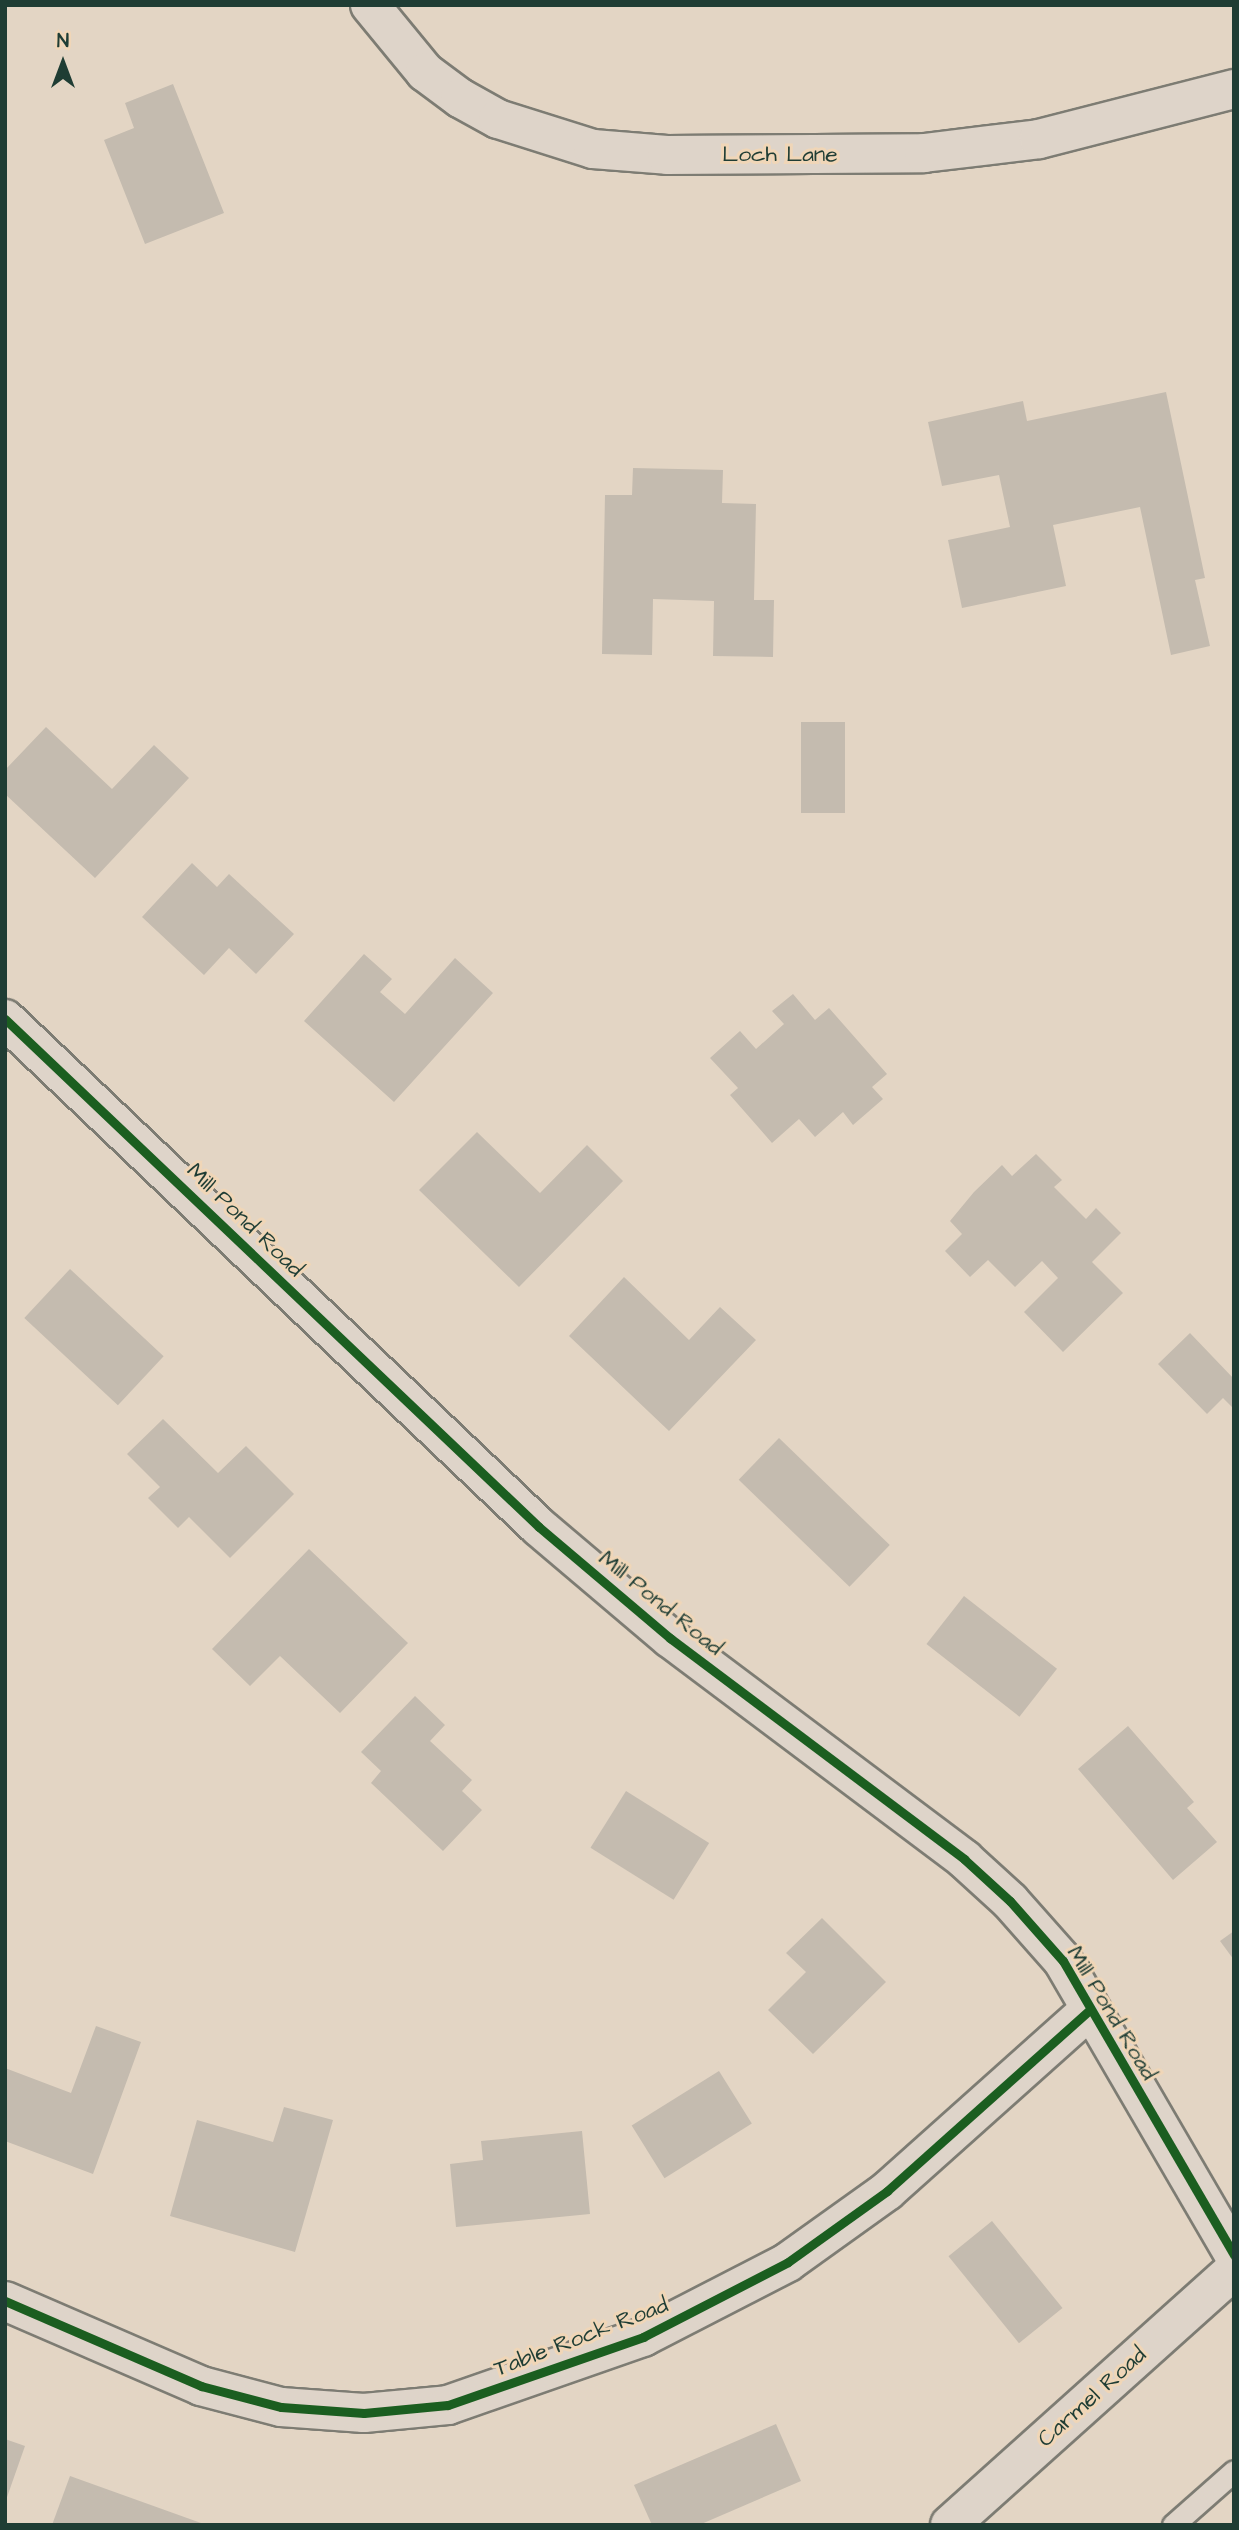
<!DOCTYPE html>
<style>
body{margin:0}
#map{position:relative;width:1239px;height:2530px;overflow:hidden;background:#e3d5c4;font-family:"Architects Daughter",sans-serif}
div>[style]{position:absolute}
.building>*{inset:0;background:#c4bbaf;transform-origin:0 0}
.roads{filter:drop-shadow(2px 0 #7d7c73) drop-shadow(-2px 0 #7d7c73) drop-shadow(0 2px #7d7c73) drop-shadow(0 -2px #7d7c73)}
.lane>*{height:21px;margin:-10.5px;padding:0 10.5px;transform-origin:10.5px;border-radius:10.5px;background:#ded4c9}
.street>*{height:38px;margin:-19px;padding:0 19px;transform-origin:19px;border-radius:19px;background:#ded4c9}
.secondary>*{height:38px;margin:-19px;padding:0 19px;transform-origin:19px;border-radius:19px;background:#ded4c9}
.cycleway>*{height:9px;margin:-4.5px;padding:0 4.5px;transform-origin:4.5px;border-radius:4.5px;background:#1b5e20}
span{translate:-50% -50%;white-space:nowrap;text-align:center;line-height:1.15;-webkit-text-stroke:6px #f0d6b7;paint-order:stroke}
.street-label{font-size:23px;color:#1f3d34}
.frame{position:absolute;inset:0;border:7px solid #1f3d34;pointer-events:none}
.north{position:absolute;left:28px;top:28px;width:70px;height:70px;-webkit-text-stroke:5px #f0d6b7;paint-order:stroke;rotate:0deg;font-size:19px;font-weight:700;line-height:28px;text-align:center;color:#1f3d34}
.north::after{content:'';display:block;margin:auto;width:24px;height:32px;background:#1f3d34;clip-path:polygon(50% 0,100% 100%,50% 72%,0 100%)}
</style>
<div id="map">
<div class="building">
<div style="clip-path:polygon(173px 84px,224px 213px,145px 244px,104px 140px,134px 128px,125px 103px)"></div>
<div style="clip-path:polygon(1166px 392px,1205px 578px,1195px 580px,1210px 646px,1171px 655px,1140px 507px,1053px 525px,1066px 586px,962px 608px,948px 540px,1010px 527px,999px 475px,942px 486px,928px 422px,1023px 401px,1027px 421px)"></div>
<div style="clip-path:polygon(633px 468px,723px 470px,722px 503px,756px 504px,754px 600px,774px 600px,773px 657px,713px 656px,714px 601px,653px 599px,652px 655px,602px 654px,605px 495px,632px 495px)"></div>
<div style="left:801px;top:722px;width:44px;height:91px"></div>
<div style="clip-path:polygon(46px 727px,112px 789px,154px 745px,189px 778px,95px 878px,5px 794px,5px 770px)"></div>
<div style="clip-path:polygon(192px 863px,217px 887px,229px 874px,294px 934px,256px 974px,229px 948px,204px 975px,142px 917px)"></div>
<div style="clip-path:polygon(364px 954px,392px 979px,380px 992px,405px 1014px,455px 958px,493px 993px,394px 1102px,304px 1021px)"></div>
<div style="clip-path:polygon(793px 994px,815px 1020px,829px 1008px,887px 1074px,872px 1087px,883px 1099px,853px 1125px,843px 1112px,815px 1137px,799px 1119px,772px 1143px,730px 1095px,738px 1088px,710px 1058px,740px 1031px,756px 1049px,784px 1024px,772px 1011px)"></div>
<div style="clip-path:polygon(477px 1132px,540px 1193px,587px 1145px,623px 1181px,519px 1287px,419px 1190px)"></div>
<div style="clip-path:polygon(1036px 1154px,1062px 1180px,1054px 1187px,1086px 1219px,1096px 1208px,1121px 1233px,1092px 1262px,1123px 1293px,1063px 1352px,1024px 1312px,1058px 1278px,1042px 1261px,1015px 1287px,988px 1260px,970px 1277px,945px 1251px,962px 1234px,950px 1221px,974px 1192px,1002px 1165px,1012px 1176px)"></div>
<div style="left:70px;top:1269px;width:128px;height:67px;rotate:43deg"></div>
<div style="clip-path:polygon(624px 1277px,689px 1340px,720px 1307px,756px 1340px,669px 1431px,569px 1336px)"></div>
<div style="clip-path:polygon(1190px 1333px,1234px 1379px,1234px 1409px,1223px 1398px,1207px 1414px,1158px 1364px)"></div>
<div style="clip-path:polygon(163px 1419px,218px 1473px,246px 1446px,294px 1494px,230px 1558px,189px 1517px,178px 1528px,148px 1498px,160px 1487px,127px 1454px)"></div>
<div style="left:779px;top:1438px;width:154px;height:58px;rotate:44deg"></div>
<div style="clip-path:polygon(309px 1549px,408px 1643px,340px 1713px,280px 1656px,250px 1686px,212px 1649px)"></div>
<div style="left:964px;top:1596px;width:118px;height:61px;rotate:38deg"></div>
<div style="clip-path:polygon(415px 1696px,445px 1725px,430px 1741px,472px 1780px,462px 1791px,482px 1810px,443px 1851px,371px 1783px,381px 1771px,361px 1752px)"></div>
<div style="clip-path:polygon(1128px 1726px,1194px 1802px,1187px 1808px,1217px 1842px,1173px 1880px,1078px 1769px)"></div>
<div style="left:626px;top:1791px;width:98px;height:67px;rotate:32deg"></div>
<div style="clip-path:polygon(822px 1918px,886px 1982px,813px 2054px,768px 2010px,806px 1972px,786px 1953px)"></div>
<div style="clip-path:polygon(1234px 1931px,1234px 1960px,1220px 1941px)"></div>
<div style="clip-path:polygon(96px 2026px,141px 2042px,93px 2174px,5px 2141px,5px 2068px,71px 2093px)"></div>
<div style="left:719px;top:2071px;width:62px;height:103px;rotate:58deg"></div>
<div style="clip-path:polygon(284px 2107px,333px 2120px,295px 2252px,170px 2216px,197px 2120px,273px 2142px)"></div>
<div style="clip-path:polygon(582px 2131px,590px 2214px,456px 2227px,450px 2164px,483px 2160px,481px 2141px)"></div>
<div style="left:992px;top:2221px;width:112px;height:56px;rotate:51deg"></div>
<div style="clip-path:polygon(776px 2424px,801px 2481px,699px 2525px,652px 2525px,634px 2485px)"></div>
<div style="clip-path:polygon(5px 2439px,25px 2446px,6px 2500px,5px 2500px)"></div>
<div style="clip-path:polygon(70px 2476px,201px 2523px,200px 2525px,52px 2525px)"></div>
</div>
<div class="roads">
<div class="lane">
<div style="left:1173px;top:2525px;width:81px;rotate:-41.5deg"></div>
</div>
<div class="street">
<div style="left:370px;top:5px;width:87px;rotate:50.6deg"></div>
<div style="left:425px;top:72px;width:44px;rotate:36.6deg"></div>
<div style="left:460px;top:98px;width:43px;rotate:28.9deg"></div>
<div style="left:498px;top:119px;width:100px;rotate:17.5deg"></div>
<div style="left:593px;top:149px;width:74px;rotate:4.6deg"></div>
<div style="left:667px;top:155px;width:257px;rotate:-0.4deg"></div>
<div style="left:924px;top:153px;width:116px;rotate:-6.9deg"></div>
<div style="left:1039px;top:139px;width:201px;rotate:-14.4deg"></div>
<div style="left:5px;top:1019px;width:737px;rotate:43.57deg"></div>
<div style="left:539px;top:1527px;width:172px;rotate:40.3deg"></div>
<div style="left:670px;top:1638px;width:368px;rotate:36.9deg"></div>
<div style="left:964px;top:1859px;width:62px;rotate:42.4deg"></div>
<div style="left:1010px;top:1901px;width:80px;rotate:48.5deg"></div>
<div style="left:1063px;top:1961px;width:340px;rotate:59.8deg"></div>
<div style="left:5px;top:2301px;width:214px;rotate:23.4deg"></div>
<div style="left:201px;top:2386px;width:83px;rotate:14.7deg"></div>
<div style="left:281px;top:2407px;width:83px;rotate:4.1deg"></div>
<div style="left:364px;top:2413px;width:84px;rotate:-5.4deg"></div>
<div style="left:448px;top:2405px;width:207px;rotate:-19.2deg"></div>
<div style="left:643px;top:2337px;width:163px;rotate:-27.3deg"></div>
<div style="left:788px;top:2262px;width:122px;rotate:-35.6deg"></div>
<div style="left:887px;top:2191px;width:270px;rotate:-41.8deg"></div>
</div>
<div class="secondary">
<div style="left:950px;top:2525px;width:382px;rotate:-41.9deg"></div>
</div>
</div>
<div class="cycleway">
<div style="left:5px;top:1019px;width:737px;rotate:43.57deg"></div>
<div style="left:539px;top:1527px;width:172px;rotate:40.3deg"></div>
<div style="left:670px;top:1638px;width:368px;rotate:36.9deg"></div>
<div style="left:964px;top:1859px;width:62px;rotate:42.4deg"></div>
<div style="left:1010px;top:1901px;width:80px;rotate:48.5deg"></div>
<div style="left:1063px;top:1961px;width:340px;rotate:59.8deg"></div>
<div style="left:5px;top:2301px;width:214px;rotate:23.4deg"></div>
<div style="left:201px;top:2386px;width:83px;rotate:14.7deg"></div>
<div style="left:281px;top:2407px;width:83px;rotate:4.1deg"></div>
<div style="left:364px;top:2413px;width:84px;rotate:-5.4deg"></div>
<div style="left:448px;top:2405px;width:207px;rotate:-19.2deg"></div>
<div style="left:643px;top:2337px;width:163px;rotate:-27.3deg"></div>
<div style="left:788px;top:2262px;width:122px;rotate:-35.6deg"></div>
<div style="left:887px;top:2191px;width:270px;rotate:-41.8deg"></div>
</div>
<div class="street-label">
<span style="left:780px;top:154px">Loch Lane</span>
<span style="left:245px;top:1220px;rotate:44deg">Mill Pond Road</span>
<span style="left:661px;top:1603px;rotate:39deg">Mill Pond Road</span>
<span style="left:1112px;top:2013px;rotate:59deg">Mill Pond Road</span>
<span style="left:581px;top:2337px;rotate:-21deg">Table Rock Road</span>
<span style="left:1092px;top:2397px;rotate:-42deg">Carmel Road</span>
</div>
<div class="frame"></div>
<div class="north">N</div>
</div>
